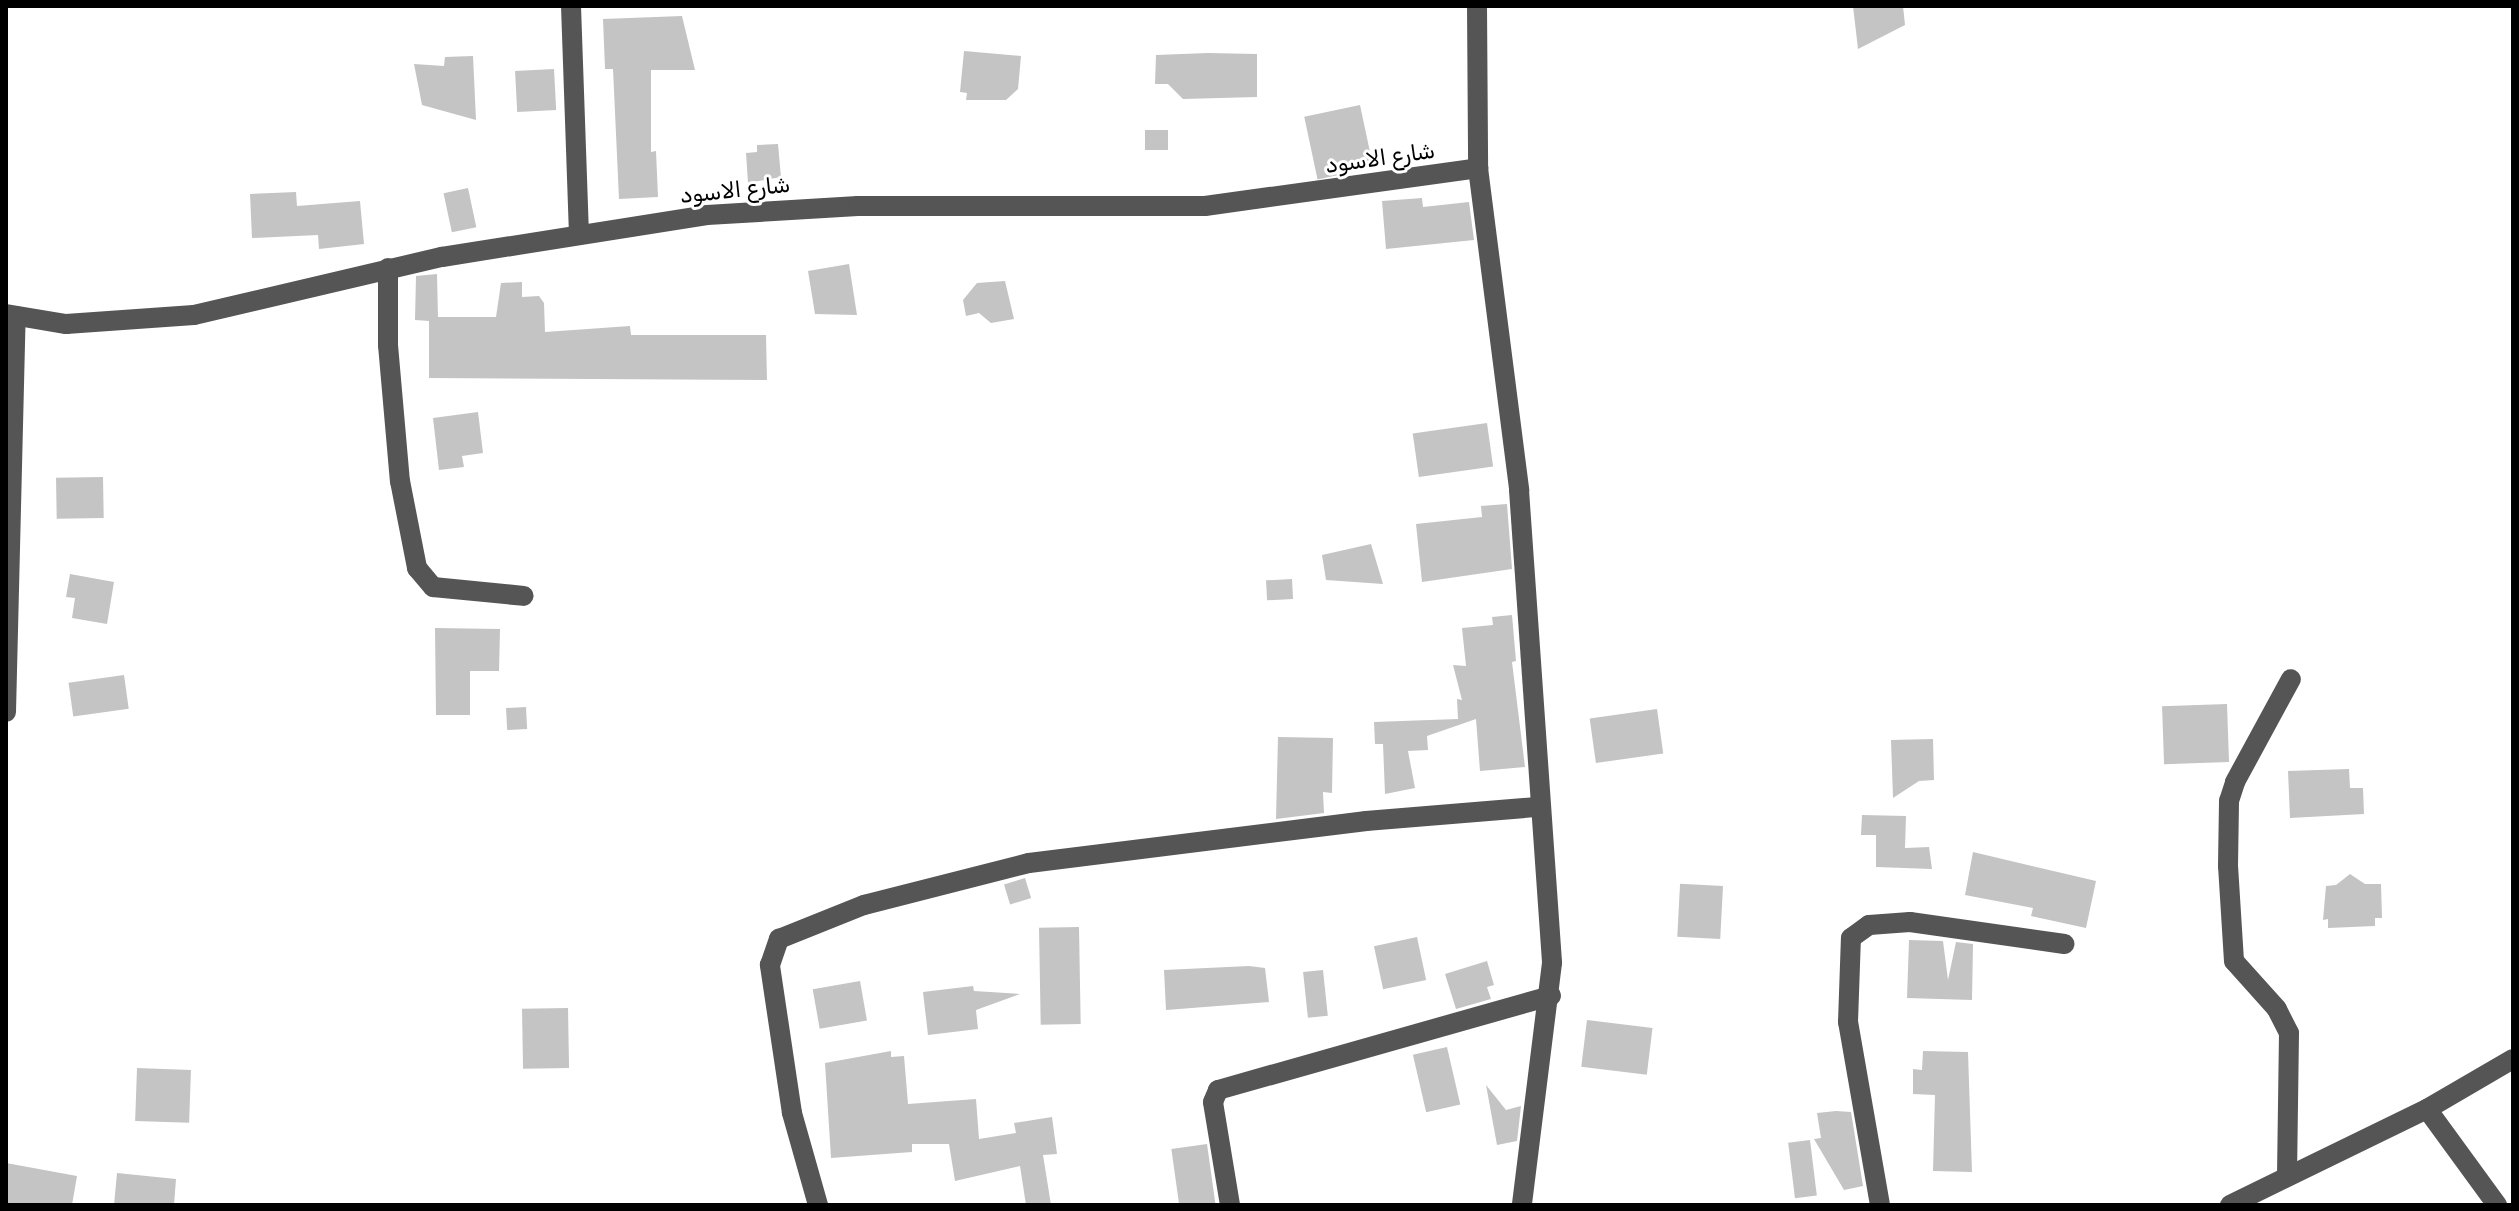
<!DOCTYPE html>
<meta charset="utf-8">
<style>
body{margin:0}
#map{position:relative;width:2519px;height:1211px;overflow:hidden;background:#fff;font-family:Rubik,Vazirmatn,sans-serif}
div>[style]{position:absolute}
.building>*{inset:0;background:#c4c4c4;transform-origin:0 0}
.minor>*{height:20px;margin:-10px;padding:0 10px;transform-origin:10px;border-radius:10px;background:#555}
span{translate:-50% -50%;white-space:nowrap;text-align:center;line-height:1.15;-webkit-text-stroke:6px #fff;paint-order:stroke}
.street-label{font-size:22px;color:#000}
.frame{position:absolute;inset:0;border:8px solid #000;pointer-events:none}
</style>
<div id="map">
<div class="building">
<div style="clip-path:polygon(1853px 6px,1903px 6px,1905px 25px,1858px 49px)"></div>
<div style="clip-path:polygon(682px 16px,695px 70px,651px 70px,651px 152px,656px 151px,658px 197px,619px 199px,613px 69px,605px 69px,603px 19px)"></div>
<div style="clip-path:polygon(964px 51px,1021px 56px,1018px 89px,1006px 100px,966px 100px,967px 93px,960px 92px)"></div>
<div style="clip-path:polygon(1208px 53px,1257px 54px,1257px 97px,1183px 99px,1168px 84px,1155px 84px,1156px 55px)"></div>
<div style="clip-path:polygon(473px 56px,476px 120px,422px 105px,414px 64px,444px 66px,445px 57px)"></div>
<div style="left:554px;top:69px;width:41px;height:39px;rotate:87deg"></div>
<div style="left:1360px;top:105px;width:64px;height:57px;rotate:78deg"></div>
<div style="left:1145px;top:130px;width:23px;height:20px"></div>
<div style="clip-path:polygon(778px 144px,781px 177px,748px 183px,746px 153px,757px 152px,757px 145px)"></div>
<div style="left:468px;top:188px;width:40px;height:25px;rotate:78deg"></div>
<div style="clip-path:polygon(296px 192px,297px 206px,360px 201px,364px 244px,319px 249px,318px 235px,252px 238px,250px 194px)"></div>
<div style="clip-path:polygon(1422px 198px,1423px 207px,1469px 202px,1474px 240px,1386px 249px,1382px 201px)"></div>
<div style="clip-path:polygon(849px 264px,857px 315px,815px 314px,808px 271px)"></div>
<div style="clip-path:polygon(437px 274px,438px 317px,496px 317px,501px 283px,522px 282px,522px 297px,539px 296px,544px 303px,545px 332px,630px 326px,631px 335px,766px 335px,767px 380px,429px 378px,429px 321px,415px 320px,416px 276px)"></div>
<div style="clip-path:polygon(1005px 281px,1014px 319px,991px 323px,979px 313px,966px 316px,963px 300px,977px 283px)"></div>
<div style="clip-path:polygon(478px 412px,483px 453px,462px 456px,464px 467px,439px 470px,433px 418px)"></div>
<div style="left:1487px;top:423px;width:44px;height:75px;rotate:82deg"></div>
<div style="left:103px;top:477px;width:41px;height:47px;rotate:89deg"></div>
<div style="clip-path:polygon(1507px 504px,1512px 569px,1422px 582px,1416px 524px,1482px 517px,1481px 506px)"></div>
<div style="clip-path:polygon(1371px 544px,1383px 584px,1326px 580px,1322px 555px)"></div>
<div style="clip-path:polygon(70px 574px,114px 582px,107px 624px,72px 618px,75px 598px,66px 597px)"></div>
<div style="left:1292px;top:579px;width:20px;height:26px;rotate:87deg"></div>
<div style="clip-path:polygon(1512px 615px,1516px 661px,1512px 662px,1525px 767px,1480px 771px,1476px 719px,1427px 736px,1428px 750px,1408px 751px,1415px 788px,1385px 794px,1383px 744px,1375px 744px,1374px 722px,1458px 719px,1457px 699px,1462px 700px,1453px 665px,1466px 666px,1462px 628px,1493px 625px,1492px 617px)"></div>
<div style="clip-path:polygon(435px 628px,500px 629px,499px 671px,470px 671px,470px 715px,436px 715px)"></div>
<div style="left:124px;top:675px;width:34px;height:56px;rotate:82deg"></div>
<div style="left:2227px;top:704px;width:58px;height:65px;rotate:88deg"></div>
<div style="left:526px;top:707px;width:22px;height:20px;rotate:87deg"></div>
<div style="left:1657px;top:709px;width:45px;height:68px;rotate:82deg"></div>
<div style="clip-path:polygon(1278px 737px,1333px 738px,1332px 793px,1323px 792px,1324px 813px,1276px 819px)"></div>
<div style="clip-path:polygon(1933px 739px,1934px 780px,1919px 781px,1893px 798px,1891px 740px)"></div>
<div style="clip-path:polygon(2349px 769px,2350px 788px,2363px 788px,2364px 814px,2290px 818px,2288px 771px)"></div>
<div style="clip-path:polygon(1862px 815px,1906px 816px,1905px 848px,1929px 847px,1932px 869px,1876px 867px,1876px 835px,1861px 835px)"></div>
<div style="clip-path:polygon(1973px 852px,2096px 881px,2086px 928px,2031px 916px,2033px 908px,1965px 895px)"></div>
<div style="clip-path:polygon(2350px 874px,2365px 884px,2381px 884px,2382px 918px,2375px 918px,2375px 926px,2328px 928px,2328px 919px,2323px 920px,2326px 886px,2336px 885px)"></div>
<div style="left:1025px;top:878px;width:21px;height:22px;rotate:73deg"></div>
<div style="left:1723px;top:886px;width:53px;height:43px;rotate:93deg"></div>
<div style="left:1079px;top:927px;width:97px;height:40px;rotate:89deg"></div>
<div style="left:1417px;top:937px;width:44px;height:44px;rotate:78deg"></div>
<div style="clip-path:polygon(1909px 940px,1943px 941px,1948px 980px,1956px 942px,1973px 944px,1972px 1000px,1907px 998px)"></div>
<div style="clip-path:polygon(1487px 961px,1494px 985px,1487px 987px,1491px 999px,1456px 1009px,1445px 974px)"></div>
<div style="clip-path:polygon(1249px 966px,1265px 968px,1269px 1002px,1166px 1010px,1164px 970px)"></div>
<div style="left:1323px;top:970px;width:46px;height:20px;rotate:84deg"></div>
<div style="left:860px;top:981px;width:40px;height:48px;rotate:80deg"></div>
<div style="clip-path:polygon(973px 986px,974px 991px,1020px 994px,976px 1010px,978px 1029px,928px 1035px,923px 992px)"></div>
<div style="left:568px;top:1008px;width:60px;height:46px;rotate:89deg"></div>
<div style="left:1587px;top:1020px;width:66px;height:47px;rotate:7deg"></div>
<div style="left:1447px;top:1047px;width:59px;height:35px;rotate:77deg"></div>
<div style="clip-path:polygon(891px 1051px,891px 1057px,904px 1056px,908px 1104px,976px 1099px,979px 1139px,1016px 1133px,1014px 1123px,1052px 1117px,1057px 1154px,1043px 1155px,1051px 1205px,1026px 1205px,1020px 1166px,955px 1181px,949px 1144px,912px 1144px,912px 1152px,831px 1158px,825px 1063px)"></div>
<div style="clip-path:polygon(1923px 1051px,1968px 1052px,1972px 1172px,1933px 1171px,1935px 1095px,1913px 1094px,1913px 1069px,1922px 1070px)"></div>
<div style="left:137px;top:1068px;width:54px;height:53px;rotate:2deg"></div>
<div style="clip-path:polygon(1486px 1085px,1506px 1110px,1521px 1106px,1517px 1141px,1497px 1145px)"></div>
<div style="clip-path:polygon(1836px 1111px,1851px 1112px,1863px 1186px,1844px 1190px,1814px 1139px,1821px 1138px,1817px 1113px)"></div>
<div style="left:1810px;top:1140px;width:56px;height:22px;rotate:83deg"></div>
<div style="left:1207px;top:1144px;width:62px;height:36px;rotate:82deg"></div>
<div style="clip-path:polygon(6px 1163px,77px 1176px,72px 1205px,6px 1205px)"></div>
<div style="clip-path:polygon(117px 1173px,176px 1179px,174px 1205px,114px 1205px)"></div>
</div>
<div class="minor">
<div style="left:571px;top:6px;width:227px;rotate:88deg"></div>
<div style="left:1477px;top:6px;width:162px;rotate:89.6deg"></div>
<div style="left:1478px;top:168px;width:325px;rotate:82.7deg"></div>
<div style="left:1519px;top:490px;width:474px;rotate:86deg"></div>
<div style="left:1552px;top:963px;width:244px;rotate:97.1deg"></div>
<div style="left:388px;top:268px;width:77px;rotate:90deg"></div>
<div style="left:388px;top:345px;width:137px;rotate:85deg"></div>
<div style="left:400px;top:481px;width:89px;rotate:78.9deg"></div>
<div style="left:417px;top:568px;width:25px;rotate:50deg"></div>
<div style="left:433px;top:587px;width:91px;rotate:5.6deg"></div>
<div style="left:6px;top:314px;width:61px;rotate:9.5deg"></div>
<div style="left:66px;top:324px;width:128px;rotate:-4deg"></div>
<div style="left:194px;top:315px;width:255px;rotate:-13.2deg"></div>
<div style="left:442px;top:257px;width:268px;rotate:-9deg"></div>
<div style="left:707px;top:215px;width:151px;rotate:-3.4deg"></div>
<div style="left:858px;top:206px;width:347px"></div>
<div style="left:1205px;top:206px;width:276px;rotate:-7.9deg"></div>
<div style="left:6px;top:712px;width:396px;rotate:-88.6deg"></div>
<div style="left:2427px;top:1109px;width:119px;rotate:53.9deg"></div>
<div style="left:2287px;top:1176px;width:143px;rotate:-89.2deg"></div>
<div style="left:2289px;top:1033px;width:27px;rotate:-117deg"></div>
<div style="left:2277px;top:1009px;width:64px;rotate:-131.9deg"></div>
<div style="left:2234px;top:961px;width:95px;rotate:-93.6deg"></div>
<div style="left:2228px;top:866px;width:65px;rotate:-89.1deg"></div>
<div style="left:2229px;top:801px;width:20px;rotate:-72deg"></div>
<div style="left:2235px;top:782px;width:117px;rotate:-61.5deg"></div>
<div style="left:818px;top:1205px;width:96px;rotate:-105.8deg"></div>
<div style="left:792px;top:1113px;width:150px;rotate:-98.5deg"></div>
<div style="left:770px;top:965px;width:28px;rotate:-71deg"></div>
<div style="left:779px;top:939px;width:92px;rotate:-21.8deg"></div>
<div style="left:864px;top:905px;width:170px;rotate:-14.3deg"></div>
<div style="left:1029px;top:863px;width:340px;rotate:-7.1deg"></div>
<div style="left:1366px;top:821px;width:172px;rotate:-4.7deg"></div>
<div style="left:1230px;top:1205px;width:104px;rotate:-99.4deg"></div>
<div style="left:1213px;top:1102px;width:13px;rotate:-67deg"></div>
<div style="left:1218px;top:1090px;width:346px;rotate:-15.8deg"></div>
<div style="left:1880px;top:1205px;width:186px;rotate:-99.9deg"></div>
<div style="left:1848px;top:1022px;width:84px;rotate:-88deg"></div>
<div style="left:1851px;top:938px;width:22px;rotate:-36deg"></div>
<div style="left:1869px;top:925px;width:41px;rotate:-4.2deg"></div>
<div style="left:1910px;top:922px;width:156px;rotate:8.1deg"></div>
<div style="left:2230px;top:1205px;width:219px;rotate:-26deg"></div>
<div style="left:2427px;top:1109px;width:99px;rotate:-30.2deg"></div>
</div>
<div class="street-label">
<span style="left:1380px;top:158px;rotate:-8deg">شارع الاسود</span>
<span style="left:735px;top:190px;rotate:-6deg">شارع الاسود</span>
</div>
<div class="frame"></div>
</div>
